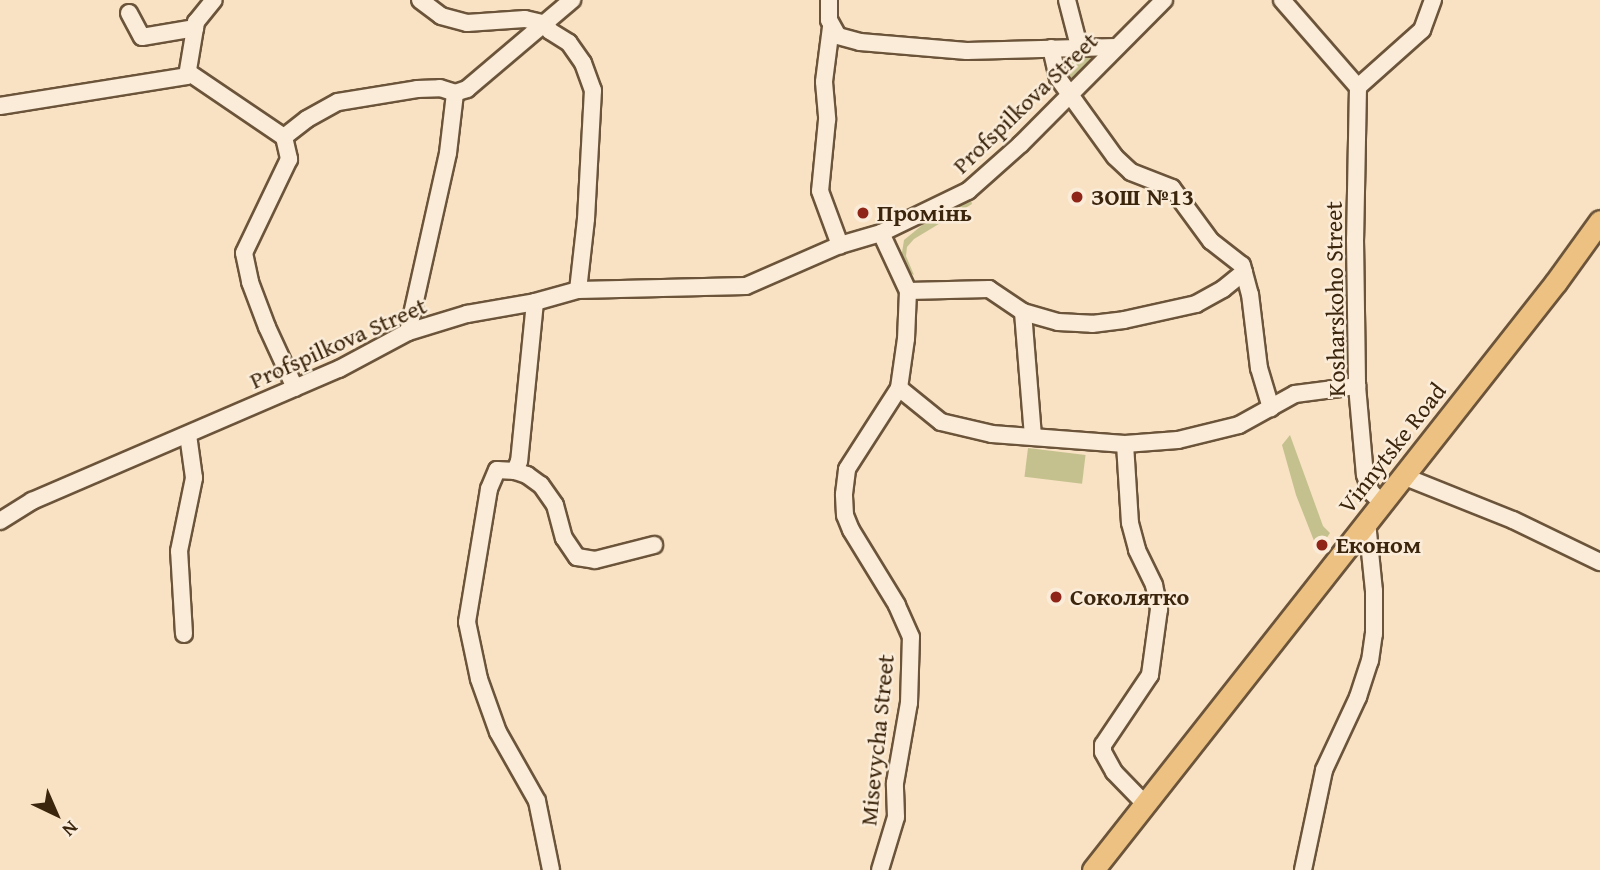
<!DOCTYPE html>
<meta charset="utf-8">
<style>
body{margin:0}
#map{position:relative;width:1600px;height:870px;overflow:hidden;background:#f8e2c3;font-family:"Gentium Book Plus",serif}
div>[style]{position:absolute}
.green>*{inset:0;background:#c5c18e;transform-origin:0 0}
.roads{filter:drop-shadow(2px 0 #6b543a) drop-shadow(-2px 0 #6b543a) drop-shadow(0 2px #6b543a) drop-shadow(0 -2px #6b543a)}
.minor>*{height:16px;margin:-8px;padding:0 8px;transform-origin:8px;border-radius:8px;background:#faecd8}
.major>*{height:21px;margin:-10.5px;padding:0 10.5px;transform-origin:10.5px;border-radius:10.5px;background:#ecc182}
.dots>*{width:19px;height:19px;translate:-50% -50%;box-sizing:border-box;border:4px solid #faecd8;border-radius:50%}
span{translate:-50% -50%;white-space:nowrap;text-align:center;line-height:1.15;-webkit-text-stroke:5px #faecd8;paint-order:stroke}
.street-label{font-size:24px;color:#3c250d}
.poi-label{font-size:24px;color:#3c250d;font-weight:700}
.left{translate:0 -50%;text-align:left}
.north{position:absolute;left:21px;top:779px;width:70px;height:70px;-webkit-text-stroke:5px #faecd8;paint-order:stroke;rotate:136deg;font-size:19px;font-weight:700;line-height:28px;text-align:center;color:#3c250d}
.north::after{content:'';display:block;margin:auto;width:24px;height:32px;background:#3c250d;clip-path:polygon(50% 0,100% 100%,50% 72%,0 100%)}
</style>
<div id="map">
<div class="green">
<div style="clip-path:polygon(1106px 51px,1071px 88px,1060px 65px,1062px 59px,1068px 53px)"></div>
<div style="clip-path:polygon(970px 195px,972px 204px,914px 239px,907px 247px,906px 256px,914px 275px,906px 271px,901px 259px,904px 240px,926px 222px)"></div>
<div style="clip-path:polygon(1290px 435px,1323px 526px,1330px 533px,1318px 551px,1296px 495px,1282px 445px)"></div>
<div style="left:1028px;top:448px;width:58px;height:29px;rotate:7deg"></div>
</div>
<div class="roads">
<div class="minor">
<div style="left:420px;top:0;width:26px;rotate:37deg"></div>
<div style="left:441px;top:16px;width:27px;rotate:15deg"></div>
<div style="left:467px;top:23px;width:58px;rotate:-3.9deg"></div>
<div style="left:525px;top:19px;width:22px;rotate:13deg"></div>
<div style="left:546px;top:24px;width:8px;rotate:60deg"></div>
<div style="left:550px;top:31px;width:22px;rotate:32deg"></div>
<div style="left:569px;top:43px;width:24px;rotate:55deg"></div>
<div style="left:583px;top:63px;width:29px;rotate:70deg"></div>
<div style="left:593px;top:90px;width:129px;rotate:93.1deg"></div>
<div style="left:586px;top:219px;width:71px;rotate:96.4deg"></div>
<div style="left:829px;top:0;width:20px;rotate:90deg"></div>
<div style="left:829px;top:20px;width:18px;rotate:61deg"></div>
<div style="left:838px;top:36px;width:23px;rotate:15deg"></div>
<div style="left:860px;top:42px;width:107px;rotate:4.8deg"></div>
<div style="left:967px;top:51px;width:149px;rotate:-1.5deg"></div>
<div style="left:1067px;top:0;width:48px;rotate:75.4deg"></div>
<div style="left:1282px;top:0;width:116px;rotate:48.9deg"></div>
<div style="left:1358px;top:87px;width:152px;rotate:91.1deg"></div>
<div style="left:1355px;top:239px;width:147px;rotate:89.2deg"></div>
<div style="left:1357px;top:386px;width:89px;rotate:84.9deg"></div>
<div style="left:1365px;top:475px;width:18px;rotate:71deg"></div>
<div style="left:1371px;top:492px;width:16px;rotate:45deg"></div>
<div style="left:129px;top:13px;width:27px;rotate:62deg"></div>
<div style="left:142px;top:37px;width:54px;rotate:-9.6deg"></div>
<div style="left:831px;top:27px;width:55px;rotate:97.3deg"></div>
<div style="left:824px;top:82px;width:38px;rotate:85deg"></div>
<div style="left:827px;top:120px;width:71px;rotate:95.6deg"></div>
<div style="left:820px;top:191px;width:58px;rotate:69.7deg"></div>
<div style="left:1051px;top:48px;width:31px;rotate:77deg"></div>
<div style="left:1058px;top:78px;width:97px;rotate:54.2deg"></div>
<div style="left:1115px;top:157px;width:22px;rotate:43deg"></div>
<div style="left:1131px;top:172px;width:44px;rotate:21.3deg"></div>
<div style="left:1172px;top:188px;width:66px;rotate:53.7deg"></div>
<div style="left:1211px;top:241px;width:39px;rotate:38deg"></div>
<div style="left:1242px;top:265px;width:30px;rotate:75deg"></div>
<div style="left:1250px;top:294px;width:75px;rotate:83.1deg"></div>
<div style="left:1259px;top:368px;width:42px;rotate:73.3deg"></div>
<div style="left:188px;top:72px;width:116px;rotate:34.1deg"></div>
<div style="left:284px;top:137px;width:29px;rotate:-38deg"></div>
<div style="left:307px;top:119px;width:35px;rotate:-29deg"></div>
<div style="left:338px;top:102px;width:80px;rotate:-9.3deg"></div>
<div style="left:417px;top:89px;width:23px;rotate:-2deg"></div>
<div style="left:440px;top:88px;width:16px;rotate:18deg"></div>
<div style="left:1358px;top:87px;width:86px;rotate:-41.7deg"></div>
<div style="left:1422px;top:30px;width:32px;rotate:-70deg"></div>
<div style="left:0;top:106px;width:189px;rotate:-9.1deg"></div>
<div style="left:187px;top:76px;width:55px;rotate:-80.5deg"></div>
<div style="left:196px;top:22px;width:28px;rotate:-51deg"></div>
<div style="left:284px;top:137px;width:23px;rotate:77deg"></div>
<div style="left:289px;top:159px;width:104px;rotate:115.6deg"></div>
<div style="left:244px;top:253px;width:30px;rotate:78deg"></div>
<div style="left:250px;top:282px;width:48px;rotate:69.3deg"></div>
<div style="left:267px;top:327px;width:67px;rotate:65.3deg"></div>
<div style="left:908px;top:291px;width:81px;rotate:-1.4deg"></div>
<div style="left:989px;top:289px;width:41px;rotate:34.1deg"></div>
<div style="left:1023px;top:312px;width:124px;rotate:85.4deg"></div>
<div style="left:535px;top:302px;width:160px;rotate:95.7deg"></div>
<div style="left:519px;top:461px;width:11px;rotate:112deg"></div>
<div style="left:515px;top:471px;width:18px;rotate:-177deg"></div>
<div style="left:497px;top:470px;width:21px;rotate:113deg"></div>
<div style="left:489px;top:489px;width:135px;rotate:99.4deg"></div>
<div style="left:467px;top:622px;width:58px;rotate:78.1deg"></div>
<div style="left:479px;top:679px;width:56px;rotate:70.3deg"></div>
<div style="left:498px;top:732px;width:79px;rotate:60.5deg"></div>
<div style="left:537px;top:801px;width:70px;rotate:78.5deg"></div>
<div style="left:1023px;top:312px;width:36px;rotate:16deg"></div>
<div style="left:1058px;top:322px;width:34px;rotate:3deg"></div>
<div style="left:1092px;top:324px;width:32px;rotate:-7deg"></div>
<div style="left:1124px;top:320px;width:74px;rotate:-12.5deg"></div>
<div style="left:1196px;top:304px;width:31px;rotate:-29deg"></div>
<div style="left:1223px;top:289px;width:27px;rotate:-39deg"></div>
<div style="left:408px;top:332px;width:183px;rotate:-77.4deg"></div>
<div style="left:448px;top:153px;width:60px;rotate:-83.3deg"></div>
<div style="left:455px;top:93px;width:13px;rotate:-18deg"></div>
<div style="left:467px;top:89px;width:138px;rotate:-40.3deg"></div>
<div style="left:899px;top:388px;width:54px;rotate:39deg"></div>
<div style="left:941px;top:422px;width:52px;rotate:13.2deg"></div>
<div style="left:992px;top:434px;width:133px;rotate:4.3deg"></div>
<div style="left:1125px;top:444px;width:53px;rotate:-4.3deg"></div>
<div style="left:1178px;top:440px;width:63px;rotate:-13.8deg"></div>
<div style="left:1239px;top:425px;width:64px;rotate:-29deg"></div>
<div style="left:1295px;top:394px;width:63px;rotate:-7.4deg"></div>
<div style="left:1125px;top:444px;width:79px;rotate:86.4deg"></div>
<div style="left:1130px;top:523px;width:28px;rotate:75deg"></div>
<div style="left:1137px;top:550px;width:39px;rotate:64deg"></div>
<div style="left:1154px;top:585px;width:25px;rotate:78deg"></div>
<div style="left:1159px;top:609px;width:67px;rotate:97.8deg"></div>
<div style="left:1150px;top:675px;width:84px;rotate:123.9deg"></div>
<div style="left:1103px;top:745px;width:7px;rotate:90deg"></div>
<div style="left:1103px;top:752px;width:23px;rotate:61deg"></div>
<div style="left:1114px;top:772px;width:46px;rotate:45.9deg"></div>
<div style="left:515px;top:471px;width:13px;rotate:18deg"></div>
<div style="left:527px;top:475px;width:17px;rotate:36deg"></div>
<div style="left:541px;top:485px;width:24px;rotate:55deg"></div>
<div style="left:555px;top:505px;width:34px;rotate:75deg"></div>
<div style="left:564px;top:538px;width:23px;rotate:56deg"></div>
<div style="left:577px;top:557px;width:18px;rotate:9deg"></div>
<div style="left:595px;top:560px;width:61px;rotate:-14.3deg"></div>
<div style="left:1403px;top:476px;width:118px;rotate:21.8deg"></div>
<div style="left:1513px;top:520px;width:97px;rotate:25.8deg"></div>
<div style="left:0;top:521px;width:38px;rotate:-32deg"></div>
<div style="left:32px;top:501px;width:334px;rotate:-23.3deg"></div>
<div style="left:339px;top:369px;width:78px;rotate:-28.2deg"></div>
<div style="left:408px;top:332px;width:62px;rotate:-17deg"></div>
<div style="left:467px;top:314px;width:69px;rotate:-10deg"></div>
<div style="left:535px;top:302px;width:45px;rotate:-15.6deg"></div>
<div style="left:578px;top:290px;width:168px;rotate:-1.4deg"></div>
<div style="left:746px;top:286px;width:103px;rotate:-23.6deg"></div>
<div style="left:840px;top:245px;width:43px;rotate:-16.3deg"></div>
<div style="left:881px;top:233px;width:97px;rotate:-25.8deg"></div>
<div style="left:968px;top:191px;width:71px;rotate:-41.6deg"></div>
<div style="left:1021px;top:144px;width:203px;rotate:-45.2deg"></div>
<div style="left:184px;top:634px;width:83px;rotate:-93.4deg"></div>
<div style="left:179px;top:551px;width:75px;rotate:-78.4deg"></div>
<div style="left:194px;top:478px;width:43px;rotate:-97.9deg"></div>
<div style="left:880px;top:870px;width:55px;rotate:-73.2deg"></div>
<div style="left:896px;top:817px;width:34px;rotate:-92deg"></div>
<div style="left:895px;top:783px;width:81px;rotate:-80.1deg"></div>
<div style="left:909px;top:703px;width:66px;rotate:-88.3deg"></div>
<div style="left:911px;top:637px;width:35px;rotate:-114deg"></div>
<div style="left:897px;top:605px;width:88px;rotate:-121.5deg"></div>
<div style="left:851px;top:530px;width:16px;rotate:-112deg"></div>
<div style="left:845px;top:515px;width:21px;rotate:-93deg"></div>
<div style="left:844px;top:494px;width:25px;rotate:-83deg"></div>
<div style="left:847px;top:469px;width:96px;rotate:-57.3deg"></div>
<div style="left:899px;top:388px;width:49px;rotate:-81.9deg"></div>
<div style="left:906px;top:339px;width:48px;rotate:-87.6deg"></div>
<div style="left:908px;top:291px;width:64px;rotate:-115deg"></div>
<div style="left:1303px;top:870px;width:102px;rotate:-78.1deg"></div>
<div style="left:1324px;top:770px;width:81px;rotate:-65deg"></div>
<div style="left:1358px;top:697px;width:38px;rotate:-72deg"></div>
<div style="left:1370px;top:661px;width:27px;rotate:-82deg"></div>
<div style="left:1374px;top:634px;width:43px;rotate:-90deg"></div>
<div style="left:1374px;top:591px;width:69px;rotate:-95.8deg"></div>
</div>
<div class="major">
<div style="left:1093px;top:870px;width:748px;rotate:-51.78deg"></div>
<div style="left:1556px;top:282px;width:75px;rotate:-54.2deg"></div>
</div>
</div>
<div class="dots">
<div style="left:1077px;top:197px;background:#8f2418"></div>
<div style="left:863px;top:213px;background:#8f2418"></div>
<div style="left:1322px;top:545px;background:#8f2418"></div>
<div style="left:1056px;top:597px;background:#8f2418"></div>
</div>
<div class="street-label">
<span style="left:1025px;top:103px;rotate:-44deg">Profspilkova Street</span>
<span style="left:1335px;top:299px;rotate:-91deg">Kosharskoho Street</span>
<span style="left:338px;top:343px;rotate:-24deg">Profspilkova Street</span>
<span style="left:1392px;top:448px;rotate:-52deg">Vinnytske Road</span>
<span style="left:877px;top:740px;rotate:-84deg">Misevycha Street</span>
</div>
<div class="poi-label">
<span class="left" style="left:1091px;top:197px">ЗОШ №13</span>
<span class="left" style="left:877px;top:213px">Промінь</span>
<span class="left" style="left:1336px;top:545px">Економ</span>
<span class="left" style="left:1070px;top:597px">Соколятко</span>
</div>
<div class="north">N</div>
</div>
